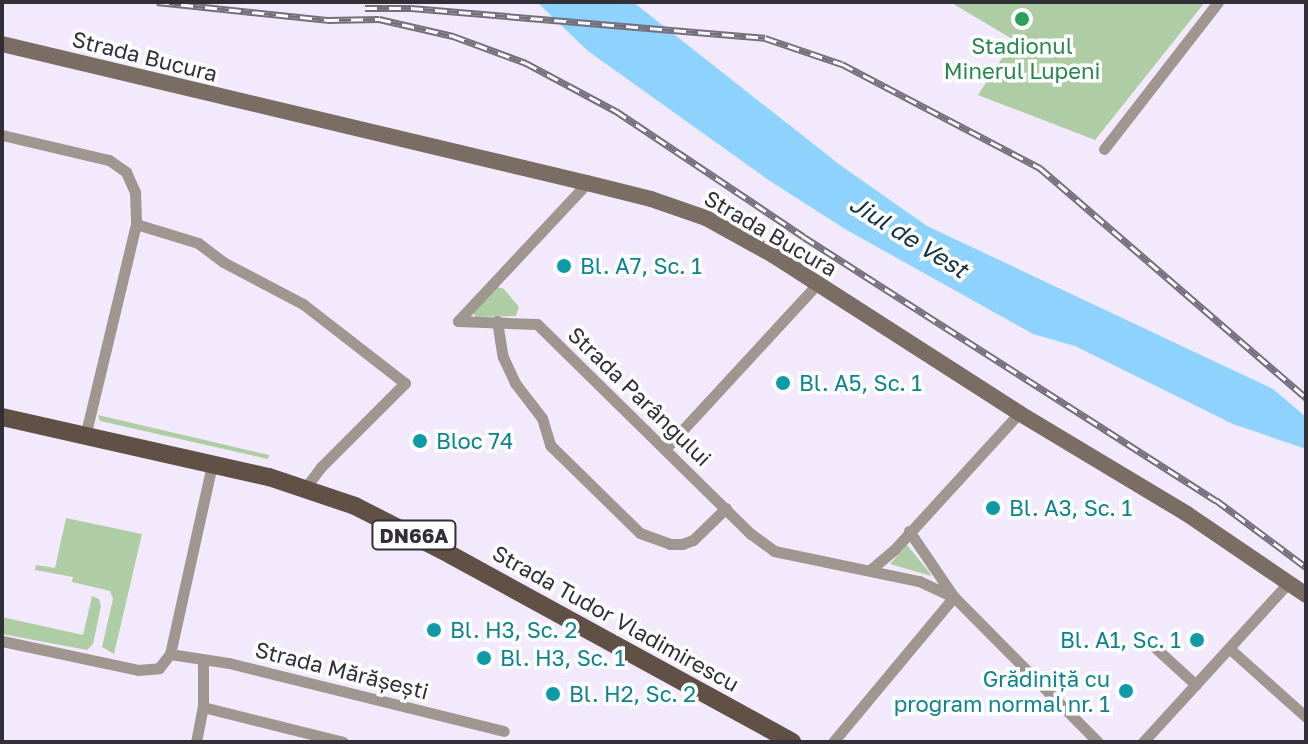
<!DOCTYPE html>
<meta charset="utf-8">
<style>
body{margin:0}
#map{position:relative;width:1308px;height:744px;overflow:hidden;background:#f2eafc;font-family:"Golos Text",sans-serif}
div>[style]{position:absolute}
.green>*{inset:0;background:#afcda4}
.water>*{inset:0;background:#8dd3fd}
.street>*{height:11px;margin:-5.5px;padding:0 5.5px;transform-origin:5.5px;border-radius:5.5px;background:#a09690}
.secondary>*{height:16px;margin:-8px;padding:0 8px;transform-origin:8px;border-radius:8px;background:#7a6d64}
.primary>*{height:18px;margin:-9px;padding:0 9px;transform-origin:9px;border-radius:9px;background:#605045}
.rail>*{height:7px;margin-top:-3.5px;transform-origin:0;background:repeating-linear-gradient(90deg,#fff 0 12px,#746f7a 0 24px);box-sizing:border-box;border-block:2px solid #746f7a}
.dots>*{width:22px;height:22px;translate:-50% -50%;box-sizing:border-box;border:4px solid #fff;border-radius:50%}
span{translate:-50% -50%;white-space:nowrap;text-align:center;line-height:1.15;-webkit-text-stroke:7px #fff;paint-order:stroke}
.shield-label span{padding:2px 6px;background:#fff;border:2px solid;border-radius:6px;-webkit-text-stroke-width:0}
.shield-label{font-size:20px;color:#322f37;font-weight:700}
.leisure-label{font-size:22px;color:#27864d}
.street-label{font-size:22px;color:#322f37}
.culture-label{font-size:22px;color:#0d838f}
.left{translate:0 -50%;text-align:left}
.right{translate:-100% -50%;text-align:right}
.water-label{font-size:24px;color:#153547;font-style:italic}
.frame{position:absolute;inset:0;border:4px solid #322f37;pointer-events:none}
</style>
<div id="map">
<div class="green">
<div style="clip-path:polygon(950px 2px,1205px 2px,1095px 140px,978px 95px,1014px 40px)"></div>
<div style="clip-path:polygon(497px 287px,504px 289px,519px 307px,516px 316px,476px 317px,473px 313px)"></div>
<div style="clip-path:polygon(98px 415px,269px 455px,268px 459px,100px 421px)"></div>
<div style="clip-path:polygon(66px 518px,142px 534px,114px 654px,102px 647px,113px 599px,110px 591px,72px 582px,73px 577px,35px 570px,36px 565px,55px 568px)"></div>
<div style="clip-path:polygon(907px 545px,930px 573px,931px 576px,890px 564px)"></div>
<div style="clip-path:polygon(92px 596px,99px 599px,101px 606px,93px 644px,87px 650px,2px 634px,2px 617px,83px 635px)"></div>
</div>
<div class="water">
<div style="clip-path:polygon(537px 2px,633px 2px,840px 165px,927px 226px,1273px 389px,1306px 417px,1306px 449px,1233px 424px,1075px 346px,1033px 334px,845px 229px,767px 179px,588px 51px)"></div>
</div>
<div class="street">
<div style="left:2px;top:135px;width:110px;rotate:13.2deg"></div>
<div style="left:109px;top:160px;width:21px;rotate:35deg"></div>
<div style="left:126px;top:172px;width:22px;rotate:66deg"></div>
<div style="left:135px;top:192px;width:32px;rotate:88deg"></div>
<div style="left:136px;top:224px;width:218px;rotate:103.5deg"></div>
<div style="left:1104px;top:149px;width:186px;rotate:-52.2deg"></div>
<div style="left:136px;top:224px;width:65px;rotate:17deg"></div>
<div style="left:198px;top:243px;width:31px;rotate:37deg"></div>
<div style="left:223px;top:262px;width:90px;rotate:27.7deg"></div>
<div style="left:303px;top:304px;width:129px;rotate:37.8deg"></div>
<div style="left:405px;top:383px;width:119px;rotate:135deg"></div>
<div style="left:321px;top:467px;width:26px;rotate:127deg"></div>
<div style="left:458px;top:321px;width:79px;rotate:2.2deg"></div>
<div style="left:537px;top:324px;width:300px;rotate:44.5deg"></div>
<div style="left:751px;top:534px;width:29px;rotate:36deg"></div>
<div style="left:774px;top:551px;width:148px;rotate:11.7deg"></div>
<div style="left:919px;top:581px;width:38px;rotate:25deg"></div>
<div style="left:954px;top:597px;width:204px;rotate:45.2deg"></div>
<div style="left:458px;top:321px;width:189px;rotate:-46.9deg"></div>
<div style="left:497px;top:321px;width:36px;rotate:81deg"></div>
<div style="left:503px;top:357px;width:29px;rotate:65deg"></div>
<div style="left:515px;top:383px;width:44px;rotate:52.4deg"></div>
<div style="left:542px;top:418px;width:28px;rotate:73deg"></div>
<div style="left:550px;top:445px;width:126px;rotate:44.4deg"></div>
<div style="left:640px;top:533px;width:32px;rotate:20deg"></div>
<div style="left:670px;top:544px;width:12px"></div>
<div style="left:682px;top:544px;width:12px;rotate:-20deg"></div>
<div style="left:693px;top:540px;width:46px;rotate:-44.1deg"></div>
<div style="left:665px;top:449px;width:224px;rotate:-47.3deg"></div>
<div style="left:870px;top:570px;width:31px;rotate:-40deg"></div>
<div style="left:894px;top:550px;width:185px;rotate:-47.6deg"></div>
<div style="left:2px;top:641px;width:139px;rotate:12deg"></div>
<div style="left:138px;top:670px;width:21px;rotate:-5deg"></div>
<div style="left:159px;top:668px;width:18px;rotate:-52deg"></div>
<div style="left:170px;top:654px;width:195px;rotate:-77.5deg"></div>
<div style="left:1150px;top:643px;width:62px;rotate:42.4deg"></div>
<div style="left:1230px;top:649px;width:102px;rotate:41.8deg"></div>
<div style="left:170px;top:654px;width:60px;rotate:8.7deg"></div>
<div style="left:229px;top:663px;width:283px;rotate:13.9deg"></div>
<div style="left:203px;top:707px;width:144px;rotate:14deg"></div>
<div style="left:196px;top:742px;width:36px;rotate:-79deg"></div>
<div style="left:203px;top:707px;width:47px;rotate:-90deg"></div>
<div style="left:833px;top:742px;width:189px;rotate:-50.2deg"></div>
<div style="left:954px;top:597px;width:80px;rotate:-124.3deg"></div>
<div style="left:1143px;top:742px;width:217px;rotate:-47.6deg"></div>
</div>
<div class="secondary">
<div style="left:2px;top:44px;width:601px;rotate:13.37deg"></div>
<div style="left:587px;top:183px;width:66px;rotate:14deg"></div>
<div style="left:651px;top:199px;width:58px;rotate:19.1deg"></div>
<div style="left:706px;top:218px;width:77px;rotate:28.9deg"></div>
<div style="left:773px;top:255px;width:292px;rotate:32.7deg"></div>
<div style="left:1019px;top:413px;width:196px;rotate:31deg"></div>
<div style="left:1187px;top:514px;width:144px;rotate:34.2deg"></div>
</div>
<div class="primary">
<div style="left:2px;top:417px;width:274px;rotate:12.7deg"></div>
<div style="left:269px;top:477px;width:91px;rotate:18.6deg"></div>
<div style="left:355px;top:506px;width:108px;rotate:27deg"></div>
<div style="left:451px;top:555px;width:389px;rotate:28.7deg"></div>
</div>
<div class="rail">
<div style="left:157px;top:2px;width:171px;rotate:6deg"></div>
<div style="left:327px;top:20px;width:52px;rotate:-1.1deg"></div>
<div style="left:379px;top:19px;width:76px;rotate:12.9deg"></div>
<div style="left:453px;top:36px;width:78px;rotate:20.3deg"></div>
<div style="left:526px;top:63px;width:102px;rotate:28.1deg"></div>
<div style="left:616px;top:111px;width:226px;rotate:33.8deg"></div>
<div style="left:804px;top:237px;width:489px;rotate:32.6deg"></div>
<div style="left:1216px;top:500px;width:112px;rotate:36.7deg"></div>
<div style="left:365px;top:8px;width:46px"></div>
<div style="left:411px;top:8px;width:355px;rotate:4.8deg"></div>
<div style="left:765px;top:38px;width:81px;rotate:18.7deg"></div>
<div style="left:842px;top:64px;width:224px;rotate:27.7deg"></div>
<div style="left:1040px;top:168px;width:352px;rotate:40.8deg"></div>
</div>
<div class="dots">
<div style="left:1022px;top:19px;background:#2e9e5b"></div>
<div style="left:564px;top:266px;background:#0f9aa8"></div>
<div style="left:783px;top:383px;background:#0f9aa8"></div>
<div style="left:420px;top:441px;background:#0f9aa8"></div>
<div style="left:993px;top:508px;background:#0f9aa8"></div>
<div style="left:434px;top:630px;background:#0f9aa8"></div>
<div style="left:1197px;top:640px;background:#0f9aa8"></div>
<div style="left:484px;top:658px;background:#0f9aa8"></div>
<div style="left:1126px;top:691px;background:#0f9aa8"></div>
<div style="left:553px;top:694px;background:#0f9aa8"></div>
</div>
<div class="shield-label">
<span style="left:414px;top:535px">DN66A</span>
</div>
<div class="leisure-label">
<span style="left:1022px;top:58px">Stadionul<br>Minerul Lupeni</span>
</div>
<div class="street-label">
<span style="left:145px;top:56px;rotate:14deg">Strada Bucura</span>
<span style="left:771px;top:233px;rotate:30deg">Strada Bucura</span>
<span style="left:640px;top:396px;rotate:44deg">Strada Parângului</span>
<span style="left:616px;top:618px;rotate:29deg">Strada Tudor Vladimirescu</span>
<span style="left:342px;top:670px;rotate:14deg">Strada Mărășești</span>
</div>
<div class="culture-label">
<span class="left" style="left:580px;top:266px">Bl. A7, Sc. 1</span>
<span class="left" style="left:799px;top:383px">Bl. A5, Sc. 1</span>
<span class="left" style="left:436px;top:441px">Bloc 74</span>
<span class="left" style="left:1009px;top:508px">Bl. A3, Sc. 1</span>
<span class="left" style="left:450px;top:630px">Bl. H3, Sc. 2</span>
<span class="right" style="left:1181px;top:640px">Bl. A1, Sc. 1</span>
<span class="left" style="left:500px;top:658px">Bl. H3, Sc. 1</span>
<span class="right" style="left:1110px;top:691px">Grădiniță cu<br>program normal nr. 1</span>
<span class="left" style="left:569px;top:694px">Bl. H2, Sc. 2</span>
</div>
<div class="water-label">
<span style="left:909px;top:236px;rotate:32deg">Jiul de Vest</span>
</div>
<div class="frame"></div>
</div>
